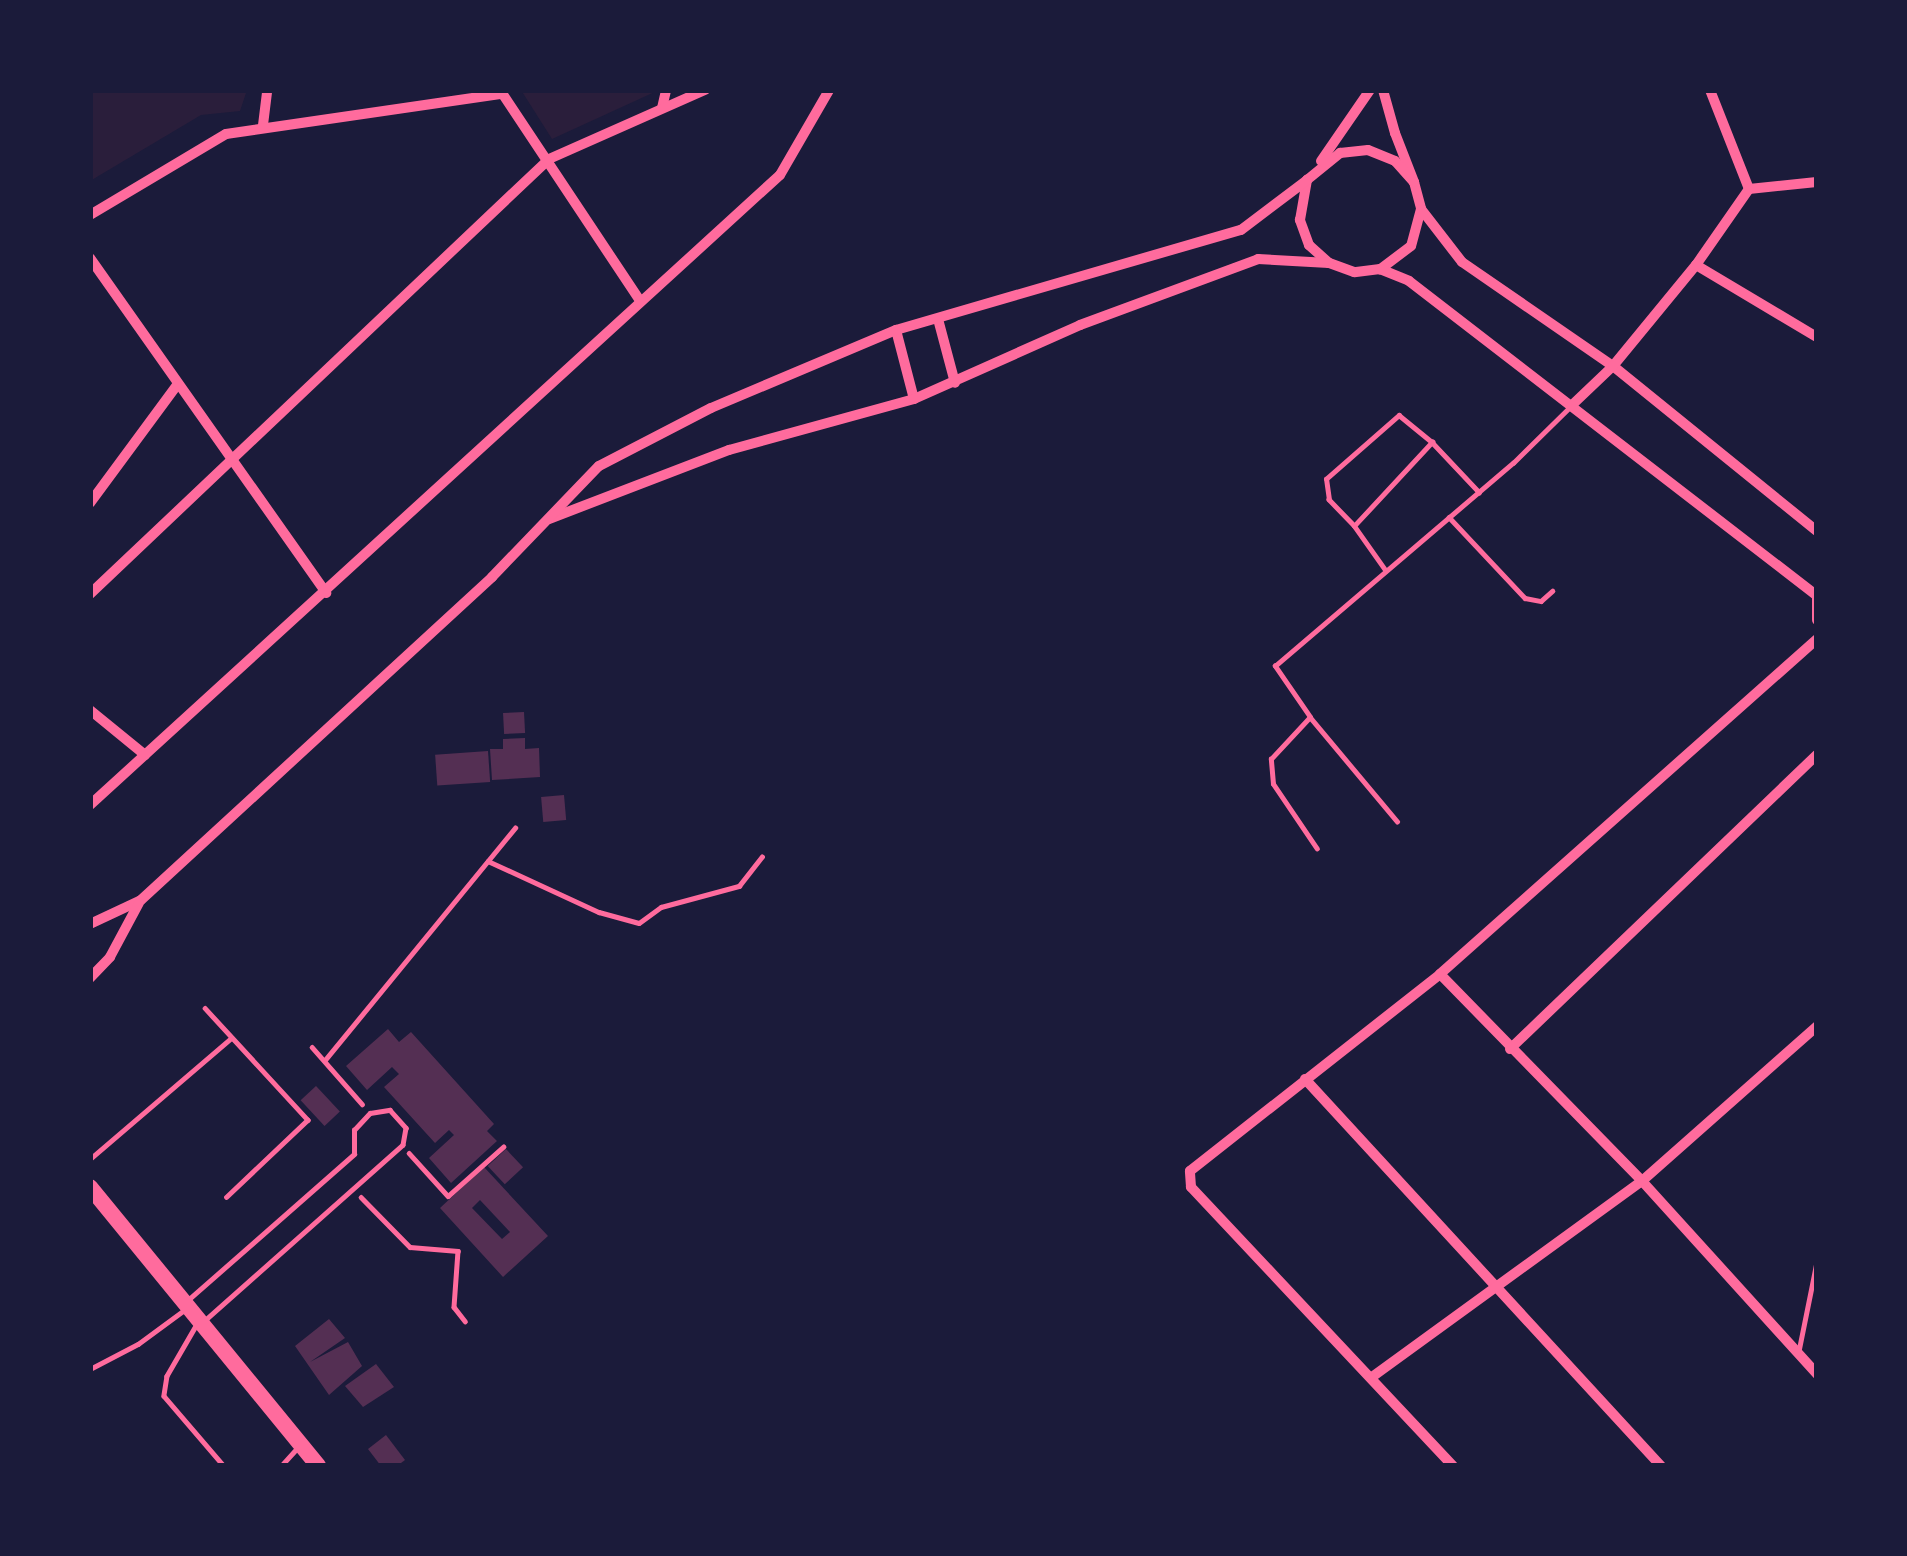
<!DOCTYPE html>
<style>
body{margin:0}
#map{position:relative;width:1907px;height:1556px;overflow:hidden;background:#1b1b3a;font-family:Mulish,sans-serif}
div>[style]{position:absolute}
.green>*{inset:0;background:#2a1e3b}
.building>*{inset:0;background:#542f53;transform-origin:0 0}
.path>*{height:4.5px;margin:-2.25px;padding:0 2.25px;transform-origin:2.25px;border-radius:2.25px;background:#ff6b9d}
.service>*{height:4.5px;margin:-2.25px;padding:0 2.25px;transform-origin:2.25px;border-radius:2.25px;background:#ff6b9d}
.minor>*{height:10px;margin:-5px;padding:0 5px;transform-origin:5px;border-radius:5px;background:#ff6b9d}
.primary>*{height:16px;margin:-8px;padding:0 8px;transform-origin:8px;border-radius:8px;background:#ff6b9d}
span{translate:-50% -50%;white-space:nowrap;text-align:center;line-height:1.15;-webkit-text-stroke:9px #1b1b3a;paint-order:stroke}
.frame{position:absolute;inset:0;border:93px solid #1b1b3a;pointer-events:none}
</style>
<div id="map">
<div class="green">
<div style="clip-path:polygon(90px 90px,247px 90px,240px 111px,201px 115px,90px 181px)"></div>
<div style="clip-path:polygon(521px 90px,659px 90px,552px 139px)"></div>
</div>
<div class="building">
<div style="left:524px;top:712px;width:21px;height:21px;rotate:87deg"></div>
<div style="clip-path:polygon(525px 738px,525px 749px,539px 748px,540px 777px,492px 780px,490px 749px,503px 749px,503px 739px)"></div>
<div style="left:488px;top:751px;width:31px;height:53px;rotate:86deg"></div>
<div style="left:564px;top:795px;width:25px;height:23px;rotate:85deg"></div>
<div style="clip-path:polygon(388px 1029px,399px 1042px,411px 1032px,494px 1124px,487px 1131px,497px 1141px,451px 1183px,429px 1158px,454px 1135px,449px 1130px,435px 1143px,384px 1087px,399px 1074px,392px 1067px,367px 1090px,346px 1066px)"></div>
<div style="left:316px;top:1086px;width:35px;height:21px;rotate:47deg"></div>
<div style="left:506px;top:1149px;width:25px;height:25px;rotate:47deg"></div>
<div style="clip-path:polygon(evenodd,484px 1167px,548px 1236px,503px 1277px,440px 1208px,484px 1167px,480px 1200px,510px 1232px,502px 1239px,472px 1208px,480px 1200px)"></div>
<div style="clip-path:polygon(329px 1319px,345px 1338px,310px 1362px,348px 1342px,362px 1366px,329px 1395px,295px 1346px)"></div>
<div style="clip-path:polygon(376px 1364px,394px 1387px,363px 1407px,345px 1386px)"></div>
<div style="clip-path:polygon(386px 1435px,405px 1460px,397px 1466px,381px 1466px,368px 1449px)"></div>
</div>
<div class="path">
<div style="left:488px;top:861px;width:122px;rotate:24.7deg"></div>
<div style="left:599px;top:912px;width:41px;rotate:15.4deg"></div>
<div style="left:639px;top:923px;width:27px;rotate:-36deg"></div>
<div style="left:661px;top:907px;width:81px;rotate:-15.1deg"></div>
<div style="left:739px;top:886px;width:37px;rotate:-52deg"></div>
<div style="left:312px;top:1047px;width:76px;rotate:48.7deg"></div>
<div style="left:325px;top:1060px;width:300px;rotate:-50.7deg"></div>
<div style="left:409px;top:1153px;width:58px;rotate:47.8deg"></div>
<div style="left:448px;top:1196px;width:74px;rotate:-41.7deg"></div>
<div style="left:361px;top:1197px;width:70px;rotate:45.6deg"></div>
<div style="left:410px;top:1247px;width:48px;rotate:4.8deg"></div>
<div style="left:458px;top:1251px;width:56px;rotate:94.1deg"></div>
<div style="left:454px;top:1307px;width:18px;rotate:52deg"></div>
</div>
<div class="service">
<div style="left:1449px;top:517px;width:111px;rotate:46.8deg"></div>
<div style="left:1525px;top:598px;width:16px;rotate:11deg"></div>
<div style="left:1541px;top:601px;width:15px;rotate:-42deg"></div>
<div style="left:1353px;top:525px;width:35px;rotate:-134deg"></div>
<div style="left:1329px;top:500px;width:21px;rotate:-98deg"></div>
<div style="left:1326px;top:479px;width:97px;rotate:-41.2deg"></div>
<div style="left:1399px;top:415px;width:43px;rotate:39.3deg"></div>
<div style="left:1385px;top:570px;width:54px;rotate:-125.2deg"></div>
<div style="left:1354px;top:526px;width:115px;rotate:-47.1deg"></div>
<div style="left:1432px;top:442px;width:69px;rotate:46.8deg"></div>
<div style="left:1310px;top:717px;width:136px;rotate:50.1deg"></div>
<div style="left:1317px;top:849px;width:78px;rotate:-124.1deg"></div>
<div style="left:1273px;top:784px;width:25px;rotate:-95deg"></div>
<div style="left:1271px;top:759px;width:57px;rotate:-47.1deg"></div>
<div style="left:1310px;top:717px;width:62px;rotate:-124.5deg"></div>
<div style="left:1275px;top:666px;width:313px;rotate:-40.5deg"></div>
<div style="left:1513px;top:463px;width:81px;rotate:-44.5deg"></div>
<div style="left:205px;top:1008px;width:152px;rotate:47.4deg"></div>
<div style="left:308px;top:1120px;width:112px;rotate:136.5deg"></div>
<div style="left:90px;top:1159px;width:186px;rotate:-40.6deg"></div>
<div style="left:188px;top:1300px;width:221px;rotate:-41.3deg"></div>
<div style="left:354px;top:1154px;width:24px;rotate:-90deg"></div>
<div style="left:354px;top:1130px;width:23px;rotate:-47deg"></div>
<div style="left:370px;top:1113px;width:20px;rotate:-9deg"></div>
<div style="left:390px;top:1110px;width:24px;rotate:48deg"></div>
<div style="left:406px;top:1128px;width:17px;rotate:100deg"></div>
<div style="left:403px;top:1145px;width:264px;rotate:138.4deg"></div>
<div style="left:196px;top:1326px;width:58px;rotate:120.1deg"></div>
<div style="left:167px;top:1376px;width:20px;rotate:99deg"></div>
<div style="left:164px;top:1396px;width:92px;rotate:49.4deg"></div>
<div style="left:1799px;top:1349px;width:91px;rotate:-78.6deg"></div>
<div style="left:90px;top:1369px;width:54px;rotate:-27.5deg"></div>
<div style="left:138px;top:1344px;width:56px;rotate:-36.3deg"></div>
<div style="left:281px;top:1466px;width:24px;rotate:-48deg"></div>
</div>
<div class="minor">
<div style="left:500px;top:90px;width:251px;rotate:56.4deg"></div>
<div style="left:1383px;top:90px;width:45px;rotate:74.4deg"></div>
<div style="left:1395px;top:133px;width:53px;rotate:68.8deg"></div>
<div style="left:1414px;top:182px;width:28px;rotate:75deg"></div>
<div style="left:1421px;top:209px;width:38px;rotate:105deg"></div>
<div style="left:1411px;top:246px;width:39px;rotate:143deg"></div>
<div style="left:1380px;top:269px;width:26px;rotate:173deg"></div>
<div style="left:1354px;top:272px;width:27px;rotate:-160deg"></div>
<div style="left:1329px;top:263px;width:27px;rotate:-138deg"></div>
<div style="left:1309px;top:245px;width:27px;rotate:-110deg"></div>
<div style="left:1300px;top:220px;width:41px;rotate:-80.1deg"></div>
<div style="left:1307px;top:180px;width:43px;rotate:-39.3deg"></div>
<div style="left:1340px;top:153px;width:28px;rotate:-6deg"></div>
<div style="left:1368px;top:150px;width:29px;rotate:22deg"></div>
<div style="left:1395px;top:161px;width:28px;rotate:48deg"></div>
<div style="left:1710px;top:90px;width:106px;rotate:68.5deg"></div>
<div style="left:662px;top:108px;width:18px;rotate:-77deg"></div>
<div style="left:263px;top:125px;width:35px;rotate:-83deg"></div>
<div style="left:1321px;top:161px;width:86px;rotate:-55.4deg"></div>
<div style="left:1421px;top:209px;width:67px;rotate:52.3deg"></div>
<div style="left:1462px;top:262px;width:183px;rotate:34.6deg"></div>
<div style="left:1613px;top:366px;width:262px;rotate:39deg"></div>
<div style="left:90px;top:215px;width:158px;rotate:-30.8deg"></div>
<div style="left:226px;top:134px;width:277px;rotate:-8.3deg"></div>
<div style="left:90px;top:258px;width:410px;rotate:54.8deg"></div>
<div style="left:1696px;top:265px;width:141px;rotate:30.8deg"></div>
<div style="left:1380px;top:269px;width:31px;rotate:22deg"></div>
<div style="left:1409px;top:281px;width:514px;rotate:37.65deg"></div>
<div style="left:938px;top:319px;width:66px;rotate:75.1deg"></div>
<div style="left:896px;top:330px;width:71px;rotate:75.4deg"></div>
<div style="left:1571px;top:406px;width:58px;rotate:-43.6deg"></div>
<div style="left:1613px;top:366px;width:131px;rotate:-50.6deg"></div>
<div style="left:1696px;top:265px;width:93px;rotate:-55.1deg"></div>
<div style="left:1749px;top:189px;width:68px;rotate:-5.9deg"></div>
<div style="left:90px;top:503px;width:147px;rotate:-53.6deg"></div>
<div style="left:549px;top:519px;width:193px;rotate:-21deg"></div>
<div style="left:729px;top:450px;width:192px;rotate:-15.4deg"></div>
<div style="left:914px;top:399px;width:182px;rotate:-24deg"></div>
<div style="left:1080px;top:325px;width:190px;rotate:-20.3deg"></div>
<div style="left:1258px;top:259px;width:71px;rotate:3.2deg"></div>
<div style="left:1817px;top:592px;width:28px;rotate:90deg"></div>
<div style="left:90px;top:594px;width:632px;rotate:-43.46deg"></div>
<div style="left:549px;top:159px;width:171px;rotate:-23.9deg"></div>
<div style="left:90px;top:710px;width:71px;rotate:39.3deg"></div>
<div style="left:90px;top:805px;width:934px;rotate:-42.4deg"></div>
<div style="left:780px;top:175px;width:98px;rotate:-60deg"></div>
<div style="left:90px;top:924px;width:56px;rotate:-25.2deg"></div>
<div style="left:141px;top:900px;width:477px;rotate:-42.6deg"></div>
<div style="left:492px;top:577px;width:154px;rotate:-46.1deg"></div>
<div style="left:599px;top:466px;width:126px;rotate:-27.4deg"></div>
<div style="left:711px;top:408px;width:201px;rotate:-22.9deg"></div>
<div style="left:896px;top:330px;width:359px;rotate:-16.2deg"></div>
<div style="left:1241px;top:230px;width:83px;rotate:-37.1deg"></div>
<div style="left:1440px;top:974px;width:289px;rotate:45.7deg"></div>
<div style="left:1642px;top:1181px;width:261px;rotate:47.8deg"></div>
<div style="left:90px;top:978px;width:29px;rotate:-46deg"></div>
<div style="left:110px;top:957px;width:61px;rotate:-61.8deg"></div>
<div style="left:1510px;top:1049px;width:425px;rotate:-43.8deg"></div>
<div style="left:1305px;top:1079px;width:526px;rotate:47.39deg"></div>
<div style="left:1372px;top:1377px;width:334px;rotate:-36deg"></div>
<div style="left:1642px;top:1181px;width:234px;rotate:-41.5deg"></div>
<div style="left:1453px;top:1466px;width:383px;rotate:-133.2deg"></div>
<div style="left:1191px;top:1187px;width:16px;rotate:-94deg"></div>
<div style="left:1190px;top:1171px;width:318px;rotate:-38.2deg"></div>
<div style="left:1440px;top:974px;width:504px;rotate:-41.62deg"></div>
</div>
<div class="primary">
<div style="left:90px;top:1187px;width:360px;rotate:50.7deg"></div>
</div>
<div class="frame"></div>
</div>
